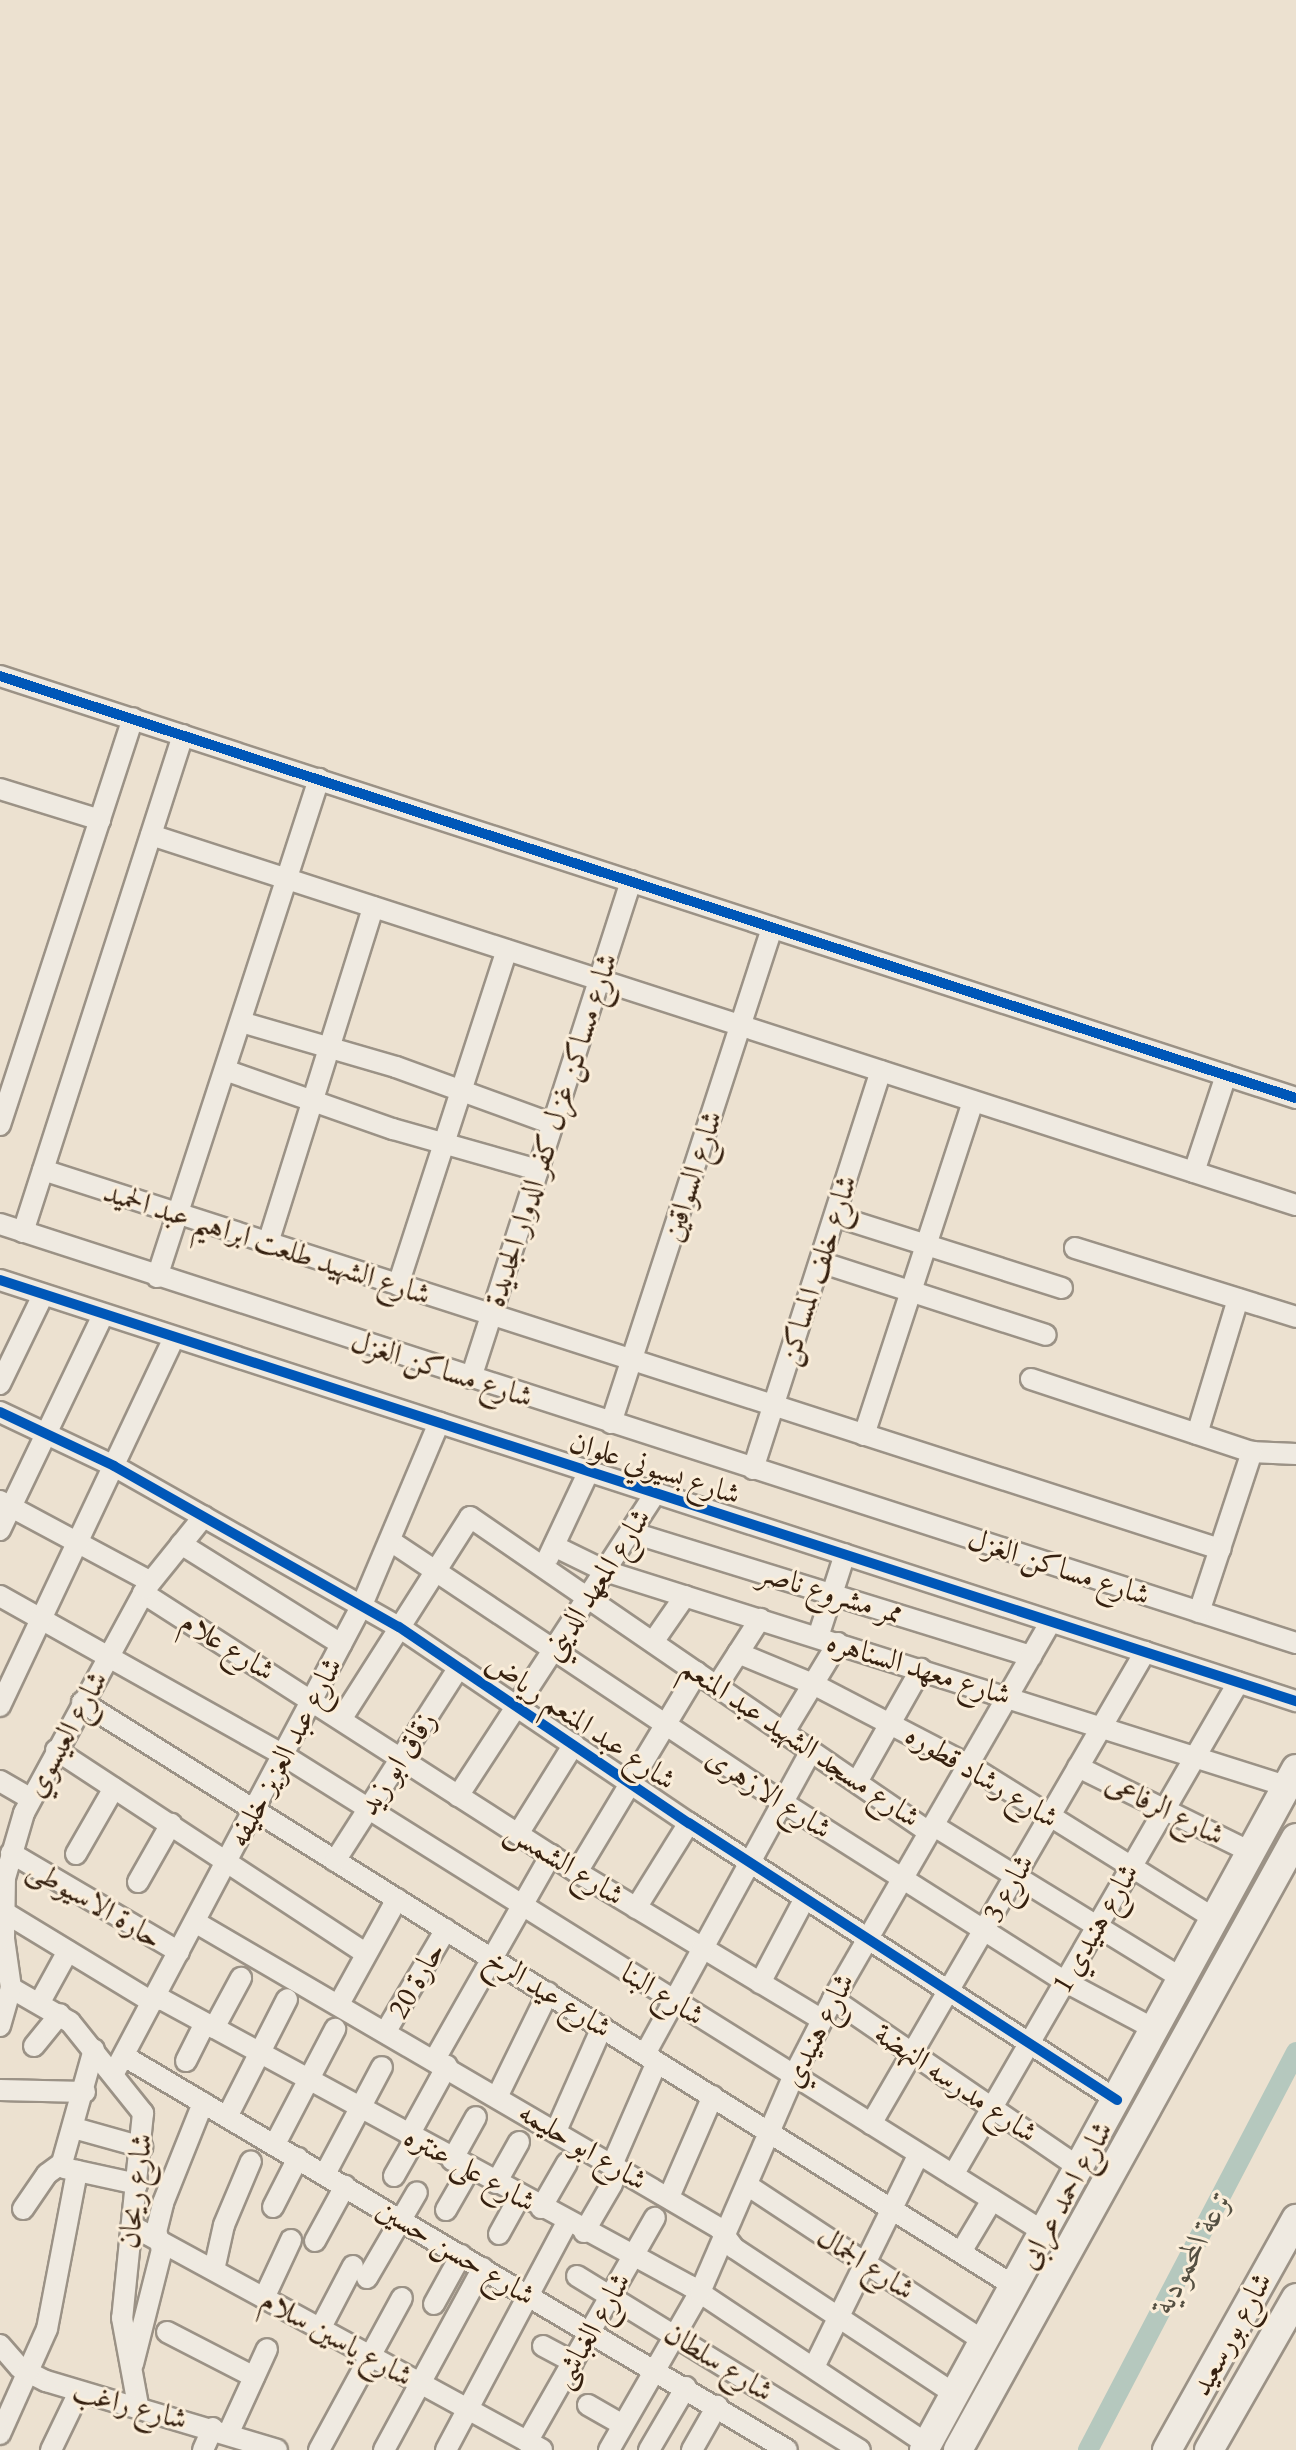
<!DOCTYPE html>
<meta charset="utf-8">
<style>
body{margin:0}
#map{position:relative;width:1296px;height:2450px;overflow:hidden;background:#ece1d0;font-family:"EB Garamond",Amiri,serif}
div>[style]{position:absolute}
.canal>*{height:20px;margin:-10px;padding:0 10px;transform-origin:10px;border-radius:10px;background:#b5c8be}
.roads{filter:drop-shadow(2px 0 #9b9286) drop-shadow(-2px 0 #9b9286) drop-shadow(0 2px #9b9286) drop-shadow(0 -2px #9b9286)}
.street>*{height:20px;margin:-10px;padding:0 10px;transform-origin:10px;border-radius:10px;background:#efeae1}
.secondary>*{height:28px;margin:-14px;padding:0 14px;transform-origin:14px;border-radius:14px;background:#efeae1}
.cycleway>*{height:10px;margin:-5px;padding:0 5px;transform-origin:5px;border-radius:5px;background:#0057b8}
span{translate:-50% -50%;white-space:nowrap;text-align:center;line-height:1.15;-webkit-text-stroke:6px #faedd9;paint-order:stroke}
.street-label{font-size:30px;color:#362110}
.water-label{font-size:32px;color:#555042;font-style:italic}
</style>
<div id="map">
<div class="canal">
<div style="left:1088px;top:2450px;width:449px;rotate:-62.4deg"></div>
</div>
<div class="roads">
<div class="street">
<div style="left:0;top:676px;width:1363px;rotate:18.04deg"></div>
<div style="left:0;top:789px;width:105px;rotate:17.2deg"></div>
<div style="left:151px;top:835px;width:1203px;rotate:17.91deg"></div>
<div style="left:241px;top:1022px;width:161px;rotate:16.2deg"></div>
<div style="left:396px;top:1067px;width:167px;rotate:20deg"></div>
<div style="left:225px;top:1070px;width:178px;rotate:19.4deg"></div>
<div style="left:393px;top:1129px;width:151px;rotate:15.8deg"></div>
<div style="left:0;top:1125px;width:428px;rotate:-71.9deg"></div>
<div style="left:43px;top:1170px;width:1237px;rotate:17.85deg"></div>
<div style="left:1194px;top:1172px;width:102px;rotate:-71.7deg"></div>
<div style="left:835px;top:1216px;width:238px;rotate:17.6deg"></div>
<div style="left:0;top:1224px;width:1362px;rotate:17.92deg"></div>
<div style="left:23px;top:1232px;width:522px;rotate:-72.15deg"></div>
<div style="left:268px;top:1243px;width:352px;rotate:-72.6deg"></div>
<div style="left:1075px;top:1248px;width:232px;rotate:17.3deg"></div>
<div style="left:820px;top:1262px;width:237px;rotate:17.9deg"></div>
<div style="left:157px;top:1277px;width:524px;rotate:-71.98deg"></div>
<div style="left:0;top:1280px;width:1363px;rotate:18deg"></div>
<div style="left:398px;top:1285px;width:352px;rotate:-72deg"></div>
<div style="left:471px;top:1378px;width:522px;rotate:-72.15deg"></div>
<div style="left:1031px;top:1379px;width:233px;rotate:18.3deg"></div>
<div style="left:1252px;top:1452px;width:44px;rotate:2.6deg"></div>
<div style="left:0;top:1384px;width:99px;rotate:-64.2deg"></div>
<div style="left:0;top:1412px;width:126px;rotate:25.3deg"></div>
<div style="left:114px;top:1466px;width:327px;rotate:29.5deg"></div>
<div style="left:399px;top:1627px;width:350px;rotate:34.1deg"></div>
<div style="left:689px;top:1823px;width:510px;rotate:32.91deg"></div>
<div style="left:611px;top:1423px;width:521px;rotate:-71.98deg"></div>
<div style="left:1197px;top:1434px;width:141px;rotate:-73.1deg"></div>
<div style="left:864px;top:1435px;width:351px;rotate:-71.9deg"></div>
<div style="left:753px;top:1469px;width:418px;rotate:-72.2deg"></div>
<div style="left:0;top:1501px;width:171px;rotate:28.2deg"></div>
<div style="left:0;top:1530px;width:238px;rotate:-64.4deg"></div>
<div style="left:630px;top:1532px;width:420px;rotate:17.2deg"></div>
<div style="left:392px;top:1542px;width:469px;rotate:33.7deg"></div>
<div style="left:782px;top:1802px;width:334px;rotate:32.4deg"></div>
<div style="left:1064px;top:1981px;width:104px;rotate:28deg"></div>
<div style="left:181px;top:1544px;width:189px;rotate:32deg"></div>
<div style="left:554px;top:1546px;width:57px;rotate:26.1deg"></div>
<div style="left:605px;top:1571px;width:714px;rotate:17.52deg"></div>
<div style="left:548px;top:1558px;width:96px;rotate:-64.8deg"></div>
<div style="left:143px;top:1593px;width:516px;rotate:32.74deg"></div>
<div style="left:577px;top:1872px;width:286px;rotate:31.1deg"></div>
<div style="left:0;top:1596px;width:325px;rotate:29.3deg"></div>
<div style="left:283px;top:1755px;width:898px;rotate:32.08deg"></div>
<div style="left:1199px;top:1612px;width:169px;rotate:-71.7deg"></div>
<div style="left:818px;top:1637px;width:87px;rotate:-72deg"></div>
<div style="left:653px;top:1642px;width:56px;rotate:-55.2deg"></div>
<div style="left:738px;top:1653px;width:81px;rotate:22.5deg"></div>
<div style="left:813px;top:1684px;width:174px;rotate:27.5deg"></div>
<div style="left:967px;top:1764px;width:292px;rotate:32deg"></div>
<div style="left:717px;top:1686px;width:80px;rotate:-57.3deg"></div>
<div style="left:82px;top:1702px;width:1100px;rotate:32.07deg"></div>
<div style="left:0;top:1706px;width:405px;rotate:-64.7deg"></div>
<div style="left:342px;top:1718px;width:238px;rotate:-57.5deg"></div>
<div style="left:470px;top:1517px;width:549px;rotate:34.47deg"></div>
<div style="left:923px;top:1828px;width:16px;rotate:4deg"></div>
<div style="left:939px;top:1829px;width:286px;rotate:31.6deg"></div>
<div style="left:784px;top:1732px;width:104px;rotate:-58.8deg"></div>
<div style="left:56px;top:1750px;width:371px;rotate:33.3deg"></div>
<div style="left:1078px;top:1767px;width:193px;rotate:26.2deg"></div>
<div style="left:0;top:1781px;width:34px;rotate:30deg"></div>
<div style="left:857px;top:1782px;width:130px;rotate:-60.5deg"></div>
<div style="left:458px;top:1796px;width:361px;rotate:-56.9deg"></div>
<div style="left:518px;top:1834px;width:106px;rotate:-58.1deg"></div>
<div style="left:11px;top:1853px;width:195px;rotate:30.5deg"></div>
<div style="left:76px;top:1854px;width:76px;rotate:-60.1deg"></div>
<div style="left:335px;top:1861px;width:230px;rotate:-57.4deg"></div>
<div style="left:577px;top:1872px;width:233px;rotate:-59deg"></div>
<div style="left:138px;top:1882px;width:67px;rotate:-60.4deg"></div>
<div style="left:636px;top:1908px;width:100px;rotate:-58.1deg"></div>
<div style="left:4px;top:1912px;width:167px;rotate:31.3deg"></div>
<div style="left:147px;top:1999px;width:16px;rotate:4deg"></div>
<div style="left:163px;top:2000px;width:600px;rotate:28.49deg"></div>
<div style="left:690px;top:2286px;width:285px;rotate:33.7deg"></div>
<div style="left:195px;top:1922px;width:607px;rotate:30.28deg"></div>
<div style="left:719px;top:2228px;width:25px;rotate:53deg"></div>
<div style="left:734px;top:2248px;width:265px;rotate:33.5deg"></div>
<div style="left:760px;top:1983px;width:96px;rotate:-62.1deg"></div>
<div style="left:11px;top:1988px;width:68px;rotate:30deg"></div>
<div style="left:70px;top:2022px;width:117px;rotate:51.3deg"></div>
<div style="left:143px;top:2113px;width:206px;rotate:95.8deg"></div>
<div style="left:122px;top:2318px;width:88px;rotate:79.6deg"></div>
<div style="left:833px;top:1999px;width:299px;rotate:34.4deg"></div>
<div style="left:40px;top:2002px;width:58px;rotate:-61.2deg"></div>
<div style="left:339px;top:2004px;width:120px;rotate:-61.1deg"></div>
<div style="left:0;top:2026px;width:40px;rotate:-74deg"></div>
<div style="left:11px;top:1988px;width:49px;rotate:-98.1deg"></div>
<div style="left:4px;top:1939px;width:61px;rotate:-89.1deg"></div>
<div style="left:5px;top:1878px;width:68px;rotate:-73.7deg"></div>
<div style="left:24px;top:1813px;width:256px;rotate:-61.5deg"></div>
<div style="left:146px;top:1588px;width:92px;rotate:-51.1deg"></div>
<div style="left:214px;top:2028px;width:57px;rotate:-61.6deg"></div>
<div style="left:386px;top:2031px;width:118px;rotate:-59.5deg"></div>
<div style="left:34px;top:2046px;width:41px;rotate:-50.9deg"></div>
<div style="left:645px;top:2054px;width:345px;rotate:-61.3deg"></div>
<div style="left:124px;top:2056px;width:771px;rotate:30.72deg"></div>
<div style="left:435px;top:2059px;width:235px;rotate:-60.4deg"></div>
<div style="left:186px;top:2061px;width:42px;rotate:-63.4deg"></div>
<div style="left:114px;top:2073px;width:530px;rotate:-62.08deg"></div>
<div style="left:362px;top:1605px;width:198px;rotate:-67.1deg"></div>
<div style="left:0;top:2090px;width:85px;rotate:1.3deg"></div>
<div style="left:498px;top:2095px;width:114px;rotate:-63.9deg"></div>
<div style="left:227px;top:2117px;width:132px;rotate:-63deg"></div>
<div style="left:871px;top:2124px;width:546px;rotate:-59.86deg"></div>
<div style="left:74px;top:2128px;width:71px;rotate:15.6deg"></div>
<div style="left:556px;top:2131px;width:114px;rotate:-66.1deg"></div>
<div style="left:409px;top:2135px;width:79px;rotate:-61.2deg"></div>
<div style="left:275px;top:2144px;width:130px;rotate:-62.4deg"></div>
<div style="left:452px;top:2160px;width:49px;rotate:-60.8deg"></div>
<div style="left:612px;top:2165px;width:112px;rotate:-66.4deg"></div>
<div style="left:64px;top:2168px;width:75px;rotate:12.4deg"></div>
<div style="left:325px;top:2174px;width:121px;rotate:-62deg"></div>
<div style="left:953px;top:2175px;width:569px;rotate:-59.92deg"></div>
<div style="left:394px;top:2176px;width:43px;rotate:-60.4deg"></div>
<div style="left:496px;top:2183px;width:47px;rotate:-60.7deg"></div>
<div style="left:747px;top:2185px;width:284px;rotate:33.4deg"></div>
<div style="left:669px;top:2197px;width:110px;rotate:-66.5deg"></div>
<div style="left:273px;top:2207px;width:55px;rotate:-63deg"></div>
<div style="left:541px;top:2208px;width:52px;rotate:-60deg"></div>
<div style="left:23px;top:2209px;width:42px;rotate:-55.6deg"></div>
<div style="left:47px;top:2174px;width:19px;rotate:-36deg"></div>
<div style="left:62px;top:2163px;width:118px;rotate:-74.3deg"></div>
<div style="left:446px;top:2210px;width:46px;rotate:-60.1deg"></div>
<div style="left:132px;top:2226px;width:467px;rotate:28.6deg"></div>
<div style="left:584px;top:2232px;width:56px;rotate:-59.7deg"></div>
<div style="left:499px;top:2234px;width:43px;rotate:-61.1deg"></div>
<div style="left:315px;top:2241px;width:63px;rotate:-61.4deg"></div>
<div style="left:961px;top:2252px;width:61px;rotate:-59.2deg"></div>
<div style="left:214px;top:2270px;width:46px;rotate:-77.5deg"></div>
<div style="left:224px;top:2225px;width:69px;rotate:-67.1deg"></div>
<div style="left:577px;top:2276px;width:332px;rotate:31.6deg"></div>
<div style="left:367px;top:2278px;width:99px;rotate:-59.8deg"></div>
<div style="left:264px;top:2298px;width:64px;rotate:-65deg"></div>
<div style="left:434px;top:2304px;width:56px;rotate:-61.1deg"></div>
<div style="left:320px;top:2329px;width:71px;rotate:-62.4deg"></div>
<div style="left:167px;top:2332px;width:98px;rotate:27.3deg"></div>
<div style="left:0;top:2345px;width:30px;rotate:49deg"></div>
<div style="left:20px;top:2368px;width:29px;rotate:27deg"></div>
<div style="left:46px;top:2381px;width:241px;rotate:16.6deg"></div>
<div style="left:543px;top:2346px;width:34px;rotate:28deg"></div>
<div style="left:133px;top:2364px;width:119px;rotate:-75.8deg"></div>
<div style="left:162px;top:2249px;width:18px;rotate:-109deg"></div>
<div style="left:156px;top:2232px;width:30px;rotate:-76deg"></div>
<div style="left:163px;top:2203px;width:108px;rotate:-68.2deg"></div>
<div style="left:814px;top:2367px;width:237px;rotate:-63.8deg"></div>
<div style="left:588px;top:2405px;width:40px;rotate:29.7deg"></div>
<div style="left:229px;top:2432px;width:91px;rotate:-65.4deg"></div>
<div style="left:0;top:2434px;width:115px;rotate:-65.9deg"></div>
<div style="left:47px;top:2329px;width:161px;rotate:-79.2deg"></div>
<div style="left:527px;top:2442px;width:258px;rotate:-60.3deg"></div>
<div style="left:51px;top:2450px;width:64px;rotate:-64.2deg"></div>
<div style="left:203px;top:2450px;width:24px;rotate:-66deg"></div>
<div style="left:319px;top:2450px;width:173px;rotate:-61.4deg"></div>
<div style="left:384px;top:2450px;width:207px;rotate:-61.5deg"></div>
<div style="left:446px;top:2450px;width:258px;rotate:-62deg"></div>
<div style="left:609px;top:2450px;width:182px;rotate:-60.1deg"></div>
<div style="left:700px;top:2292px;width:236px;rotate:-66.6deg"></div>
<div style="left:794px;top:2075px;width:85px;rotate:-62.8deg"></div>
<div style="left:833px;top:1999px;width:435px;rotate:-60deg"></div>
<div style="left:649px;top:2450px;width:73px;rotate:-59.6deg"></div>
<div style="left:692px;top:2450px;width:51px;rotate:-60.4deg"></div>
</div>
<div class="secondary">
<div style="left:924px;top:2450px;width:776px;rotate:-61.35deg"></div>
<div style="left:958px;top:2450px;width:699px;rotate:-61.09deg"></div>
<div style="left:1167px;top:2450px;width:265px;rotate:-60.8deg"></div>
<div style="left:1209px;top:2450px;width:175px;rotate:-60.2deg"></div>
</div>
</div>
<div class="cycleway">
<div style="left:0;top:676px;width:1363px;rotate:18.04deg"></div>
<div style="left:0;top:1280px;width:1363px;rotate:18deg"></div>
<div style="left:0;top:1412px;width:126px;rotate:25.3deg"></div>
<div style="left:114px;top:1466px;width:327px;rotate:29.5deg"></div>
<div style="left:399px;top:1627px;width:350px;rotate:34.1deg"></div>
<div style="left:689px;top:1823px;width:510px;rotate:32.91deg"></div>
</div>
<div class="street-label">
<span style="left:551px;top:1130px;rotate:-72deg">شارع مساكن غزل كفر الدوار الجديدة</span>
<span style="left:692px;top:1176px;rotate:-72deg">شارع السواقين</span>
<span style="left:267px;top:1243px;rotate:18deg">شارع الشهيد طلعت ابراهيم عبد الحميد</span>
<span style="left:817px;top:1270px;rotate:-72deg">شارع خلف المساكن</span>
<span style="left:442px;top:1369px;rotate:18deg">شارع مساكن الغزل</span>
<span style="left:655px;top:1468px;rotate:18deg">شارع بسيوني علوان</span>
<span style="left:1059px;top:1567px;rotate:18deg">شارع مساكن الغزل</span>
<span style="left:596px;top:1584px;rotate:-57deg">شارع المعهد الديني</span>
<span style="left:831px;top:1593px;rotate:17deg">ممر مشروع ناصر</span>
<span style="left:228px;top:1646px;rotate:32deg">شارع علام</span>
<span style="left:919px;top:1668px;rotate:17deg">شارع معهد السناهره</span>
<span style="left:581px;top:1721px;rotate:34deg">شارع عبد المنعم رياض</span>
<span style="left:66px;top:1734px;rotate:-61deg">شارع العيسوي</span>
<span style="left:801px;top:1742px;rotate:34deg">شارع مسجد الشهيد عبد المنعم</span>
<span style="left:285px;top:1752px;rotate:-62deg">شارع عبد العزيز خليفه</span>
<span style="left:397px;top:1763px;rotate:-57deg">زقاق ابو زيد</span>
<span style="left:982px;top:1776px;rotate:31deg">شارع رشاد قطوره</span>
<span style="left:769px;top:1793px;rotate:33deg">شارع الازهرى</span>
<span style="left:1165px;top:1809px;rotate:26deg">شارع الرفاعى</span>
<span style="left:565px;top:1863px;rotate:32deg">شارع الشمس</span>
<span style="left:1008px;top:1888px;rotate:-60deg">شارع 3</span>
<span style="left:95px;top:1903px;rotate:30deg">حارة الاسيوطى</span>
<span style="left:1095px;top:1928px;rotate:-60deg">شارع هنيدي 1</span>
<span style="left:416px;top:1980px;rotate:-60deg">حارة 20</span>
<span style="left:549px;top:1993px;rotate:32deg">شارع عيد الرخ</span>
<span style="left:663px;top:1994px;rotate:32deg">شارع البنا</span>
<span style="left:818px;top:2030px;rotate:-63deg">شارع هنيدي</span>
<span style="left:956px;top:2083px;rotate:34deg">شارع مدرسه النهضة</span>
<span style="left:583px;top:2146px;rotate:31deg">شارع ابو حليمه</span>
<span style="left:470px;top:2169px;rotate:29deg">شارع على عنتره</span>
<span style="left:135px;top:2191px;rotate:-83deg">شارع ريحان</span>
<span style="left:1065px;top:2195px;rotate:-61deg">شارع احمد عرابى</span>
<span style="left:456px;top:2252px;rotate:31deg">شارع حسن حسين</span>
<span style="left:866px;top:2263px;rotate:33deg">شارع الجمال</span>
<span style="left:591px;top:2330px;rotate:-60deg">شارع الغباشى</span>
<span style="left:1231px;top:2334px;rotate:-61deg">شارع بورسعيد</span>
<span style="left:337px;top:2338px;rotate:29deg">شارع ياسين سلام</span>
<span style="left:719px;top:2362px;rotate:32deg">شارع سلطان</span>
<span style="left:130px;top:2405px;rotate:15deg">شارع راغب</span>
</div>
<div class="water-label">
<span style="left:1192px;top:2251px;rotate:-62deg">ترعة المحمودية</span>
</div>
</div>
